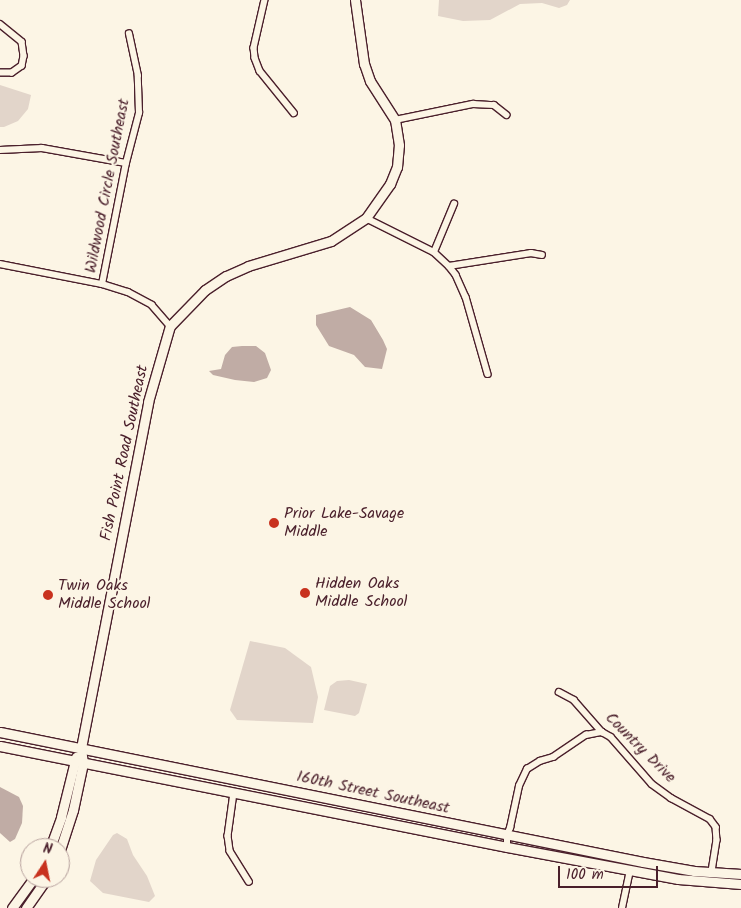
<!DOCTYPE html>
<style>
body{margin:0}
#map{position:relative;width:741px;height:908px;overflow:hidden;background:#fcf5e5;font-family:Kalam,sans-serif}
div>[style]{position:absolute}
.green>*{inset:0;background:#e2d5ca}
.water>*{inset:0;background:#c0aca5}
.roads{filter:drop-shadow(1px 0 #4a1f2b) drop-shadow(-1px 0 #4a1f2b) drop-shadow(0 1px #4a1f2b) drop-shadow(0 -1px #4a1f2b)}
.street>*{height:5.5px;margin:-2.75px;padding:0 2.75px;transform-origin:2.75px;border-radius:2.75px;background:#fcf5e5}
.secondary>*{height:9px;margin:-4.5px;padding:0 4.5px;transform-origin:4.5px;border-radius:4.5px;background:#fcf5e5}
.dots>*{width:14px;height:14px;translate:-50% -50%;box-sizing:border-box;border:2px solid #fcf5e5;border-radius:50%}
span{translate:-50% -50%;white-space:nowrap;text-align:center;line-height:1.15;-webkit-text-stroke:4px #fcf5e5;paint-order:stroke}
.street-label{font-size:16px;color:#4a1f2b}
.poi-label{font-size:16px;color:#4a1f2b}
.left{translate:0 -50%;text-align:left}
.north{position:absolute;left:20px;top:838px;width:50px;height:50px;box-sizing:border-box;background:#fcf5e5;border:1px solid #b59f9b;border-radius:50%;rotate:11deg;font-size:14px;font-weight:700;line-height:20px;text-align:center;color:#4a1f2b}
.north::after{content:'';display:block;margin:auto;width:18px;height:22px;background:#c8321e;clip-path:polygon(50% 0,100% 100%,50% 72%,0 100%)}
.scale{position:absolute;left:558px;top:866px;width:100px;height:22px;box-sizing:border-box;border:2px solid #4a1f2b;border-top:0;padding-left:6px;font-size:15px;line-height:18px;white-space:nowrap;color:#4a1f2b;-webkit-text-stroke:4px #fcf5e5;paint-order:stroke}
</style>
<div id="map">
<div class="green">
<div style="clip-path:polygon(439px 0,570px 0,567px 5px,559px 8px,542px 3px,520px 4px,490px 20px,463px 21px,438px 16px)"></div>
<div style="clip-path:polygon(0 85px,31px 95px,28px 109px,18px 121px,4px 127px,0 127px)"></div>
<div style="clip-path:polygon(250px 641px,285px 648px,311px 667px,318px 697px,313px 723px,237px 720px,230px 710px)"></div>
<div style="clip-path:polygon(349px 680px,367px 684px,359px 713px,355px 716px,324px 710px,330px 686px,337px 681px)"></div>
<div style="clip-path:polygon(117px 833px,127px 839px,133px 855px,147px 876px,155px 896px,149px 902px,103px 893px,90px 881px,96px 860px,113px 835px)"></div>
</div>
<div class="water">
<div style="clip-path:polygon(350px 307px,371px 320px,383px 340px,387px 349px,382px 369px,365px 367px,354px 355px,329px 346px,316px 325px,316px 315px)"></div>
<div style="clip-path:polygon(242px 346px,256px 346px,265px 353px,271px 370px,267px 378px,254px 382px,235px 380px,213px 375px,209px 371px,221px 369px,225px 355px,232px 347px)"></div>
<div style="clip-path:polygon(0 787px,19px 797px,23px 806px,22px 823px,15px 839px,10px 842px,0 833px)"></div>
</div>
<div class="roads">
<div class="street">
<div style="left:265px;top:0;width:49px;rotate:102.9deg"></div>
<div style="left:254px;top:48px;width:10px;rotate:84deg"></div>
<div style="left:255px;top:58px;width:14px;rotate:69deg"></div>
<div style="left:260px;top:71px;width:54px;rotate:51deg"></div>
<div style="left:0;top:24px;width:28px;rotate:39deg"></div>
<div style="left:22px;top:42px;width:14px;rotate:82deg"></div>
<div style="left:24px;top:56px;width:10px;rotate:101deg"></div>
<div style="left:22px;top:66px;width:12px;rotate:145deg"></div>
<div style="left:12px;top:73px;width:12px;rotate:180deg"></div>
<div style="left:395px;top:120px;width:80px;rotate:-11.6deg"></div>
<div style="left:473px;top:104px;width:21px;rotate:3deg"></div>
<div style="left:494px;top:105px;width:16px;rotate:38deg"></div>
<div style="left:0;top:150px;width:42px;rotate:-2.7deg"></div>
<div style="left:42px;top:148px;width:85px;rotate:10.1deg"></div>
<div style="left:366px;top:218px;width:76px;rotate:26.6deg"></div>
<div style="left:434px;top:252px;width:21px;rotate:43deg"></div>
<div style="left:449px;top:266px;width:11px;rotate:52deg"></div>
<div style="left:456px;top:275px;width:24px;rotate:66deg"></div>
<div style="left:466px;top:297px;width:80px;rotate:74.1deg"></div>
<div style="left:434px;top:252px;width:52px;rotate:-67.4deg"></div>
<div style="left:0;top:264px;width:104px;rotate:11.1deg"></div>
<div style="left:102px;top:284px;width:27px;rotate:17deg"></div>
<div style="left:128px;top:292px;width:27px;rotate:28deg"></div>
<div style="left:152px;top:305px;width:28px;rotate:49deg"></div>
<div style="left:449px;top:266px;width:83px;rotate:-9deg"></div>
<div style="left:531px;top:253px;width:11px;rotate:10deg"></div>
<div style="left:102px;top:284px;width:123px;rotate:-78.8deg"></div>
<div style="left:126px;top:163px;width:52px;rotate:-75.4deg"></div>
<div style="left:139px;top:113px;width:37px;rotate:-92deg"></div>
<div style="left:138px;top:76px;width:43px;rotate:-102.1deg"></div>
<div style="left:559px;top:692px;width:17px;rotate:28deg"></div>
<div style="left:574px;top:700px;width:43px;rotate:48.8deg"></div>
<div style="left:602px;top:732px;width:10px;rotate:29deg"></div>
<div style="left:611px;top:737px;width:62px;rotate:48.9deg"></div>
<div style="left:652px;top:784px;width:24px;rotate:36deg"></div>
<div style="left:671px;top:798px;width:44px;rotate:28.3deg"></div>
<div style="left:710px;top:819px;width:10px;rotate:53deg"></div>
<div style="left:716px;top:827px;width:13px;rotate:86deg"></div>
<div style="left:717px;top:840px;width:33px;rotate:99deg"></div>
<div style="left:234px;top:793px;width:43px;rotate:97.9deg"></div>
<div style="left:228px;top:836px;width:15px;rotate:82deg"></div>
<div style="left:230px;top:851px;width:36px;rotate:58deg"></div>
<div style="left:507px;top:847px;width:12px;rotate:-90deg"></div>
<div style="left:507px;top:835px;width:8px;rotate:-67deg"></div>
<div style="left:510px;top:828px;width:43px;rotate:-77.9deg"></div>
<div style="left:519px;top:786px;width:19px;rotate:-65deg"></div>
<div style="left:527px;top:769px;width:15px;rotate:-32deg"></div>
<div style="left:540px;top:761px;width:14px;rotate:-17deg"></div>
<div style="left:553px;top:757px;width:40px;rotate:-34deg"></div>
<div style="left:586px;top:735px;width:16px;rotate:-11deg"></div>
<div style="left:622px;top:908px;width:39px;rotate:-78deg"></div>
</div>
<div class="secondary">
<div style="left:0;top:732px;width:656px;rotate:11.43deg"></div>
<div style="left:643px;top:862px;width:52px;rotate:10deg"></div>
<div style="left:694px;top:871px;width:47px;rotate:3.7deg"></div>
<div style="left:0;top:746px;width:517px;rotate:11.27deg"></div>
<div style="left:507px;top:847px;width:174px;rotate:10.6deg"></div>
<div style="left:678px;top:879px;width:63px;rotate:4.5deg"></div>
<div style="left:50px;top:848px;width:33px;rotate:-70deg"></div>
<div style="left:61px;top:817px;width:62px;rotate:-76deg"></div>
<div style="left:60px;top:850px;width:42px;rotate:-72deg"></div>
<div style="left:73px;top:810px;width:48px;rotate:-78deg"></div>
<div style="left:83px;top:763px;width:15px;rotate:-98deg"></div>
<div style="left:81px;top:748px;width:352px;rotate:-79deg"></div>
<div style="left:148px;top:402px;width:79px;rotate:-73.9deg"></div>
<div style="left:170px;top:326px;width:50px;rotate:-45.8deg"></div>
<div style="left:205px;top:290px;width:25px;rotate:-34deg"></div>
<div style="left:226px;top:276px;width:24px;rotate:-24deg"></div>
<div style="left:248px;top:266px;width:87px;rotate:-16.8deg"></div>
<div style="left:331px;top:241px;width:42px;rotate:-33.3deg"></div>
<div style="left:366px;top:218px;width:42px;rotate:-54.8deg"></div>
<div style="left:390px;top:184px;width:18px;rotate:-68deg"></div>
<div style="left:397px;top:167px;width:22px;rotate:-85deg"></div>
<div style="left:399px;top:145px;width:25px;rotate:-99deg"></div>
<div style="left:395px;top:120px;width:46px;rotate:-122.7deg"></div>
<div style="left:370px;top:81px;width:18px;rotate:-109deg"></div>
<div style="left:364px;top:64px;width:65px;rotate:-98deg"></div>
<div style="left:12px;top:908px;width:37px;rotate:-54deg"></div>
<div style="left:26px;top:908px;width:37px;rotate:-55deg"></div>
</div>
</div>
<div class="dots">
<div style="left:274px;top:523px;background:#c8321e"></div>
<div style="left:305px;top:593px;background:#c8321e"></div>
<div style="left:48px;top:595px;background:#c8321e"></div>
</div>
<div class="street-label">
<span style="left:108px;top:186px;rotate:-79deg">Wildwood Circle Southeast</span>
<span style="left:125px;top:453px;rotate:-78deg">Fish Point Road Southeast</span>
<span style="left:640px;top:748px;rotate:45deg">Country Drive</span>
<span style="left:373px;top:793px;rotate:12deg">160th Street Southeast</span>
</div>
<div class="poi-label">
<span class="left" style="left:284px;top:523px">Prior Lake-Savage<br>Middle</span>
<span class="left" style="left:315px;top:593px">Hidden Oaks<br>Middle School</span>
<span class="left" style="left:58px;top:595px">Twin Oaks<br>Middle School</span>
</div>
<div class="north">N</div>
<div class="scale">100 m</div>
</div>
